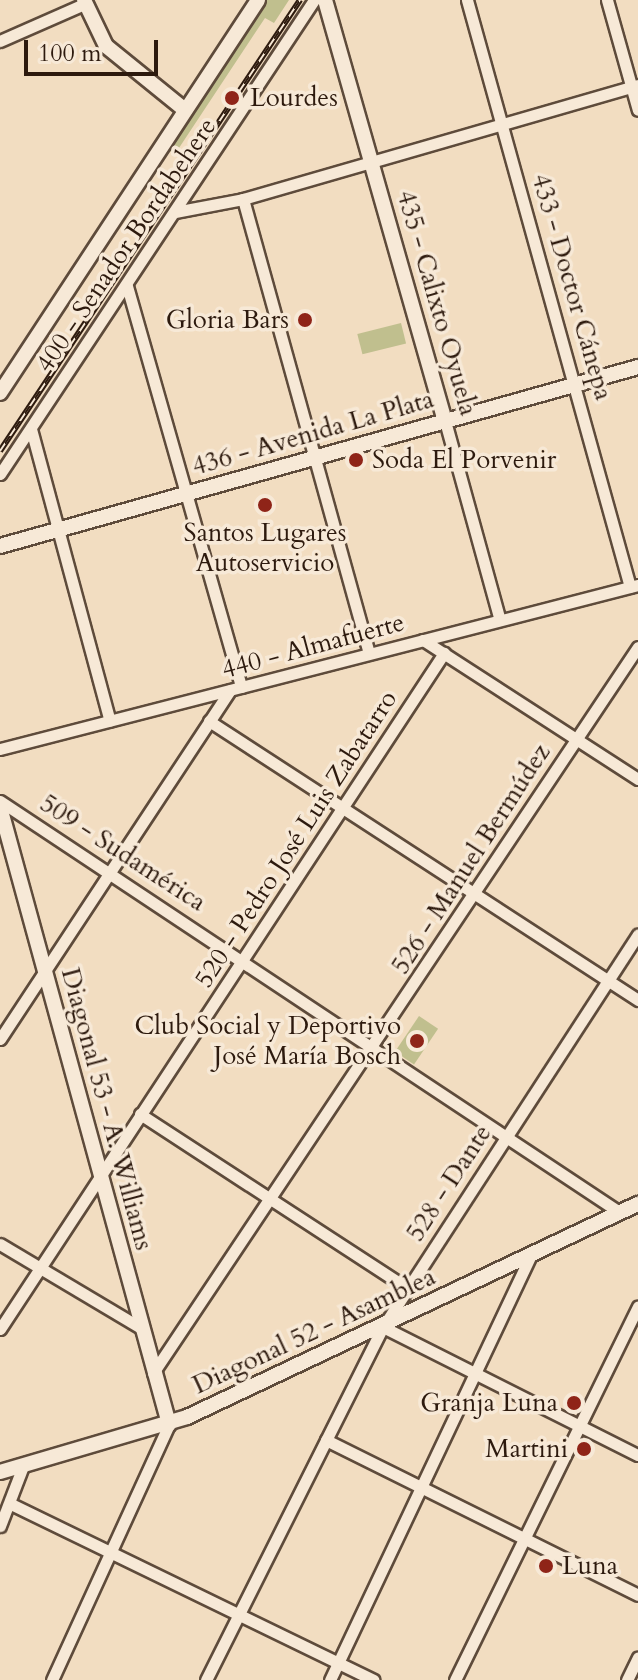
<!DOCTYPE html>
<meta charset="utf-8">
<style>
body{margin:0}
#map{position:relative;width:638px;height:1680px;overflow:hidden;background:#f2ddc1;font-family:Cardo,serif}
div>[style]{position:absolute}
.green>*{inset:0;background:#c0bf8e;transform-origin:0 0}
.roads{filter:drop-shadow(2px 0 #5e4b3b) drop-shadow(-2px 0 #5e4b3b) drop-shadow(0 2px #5e4b3b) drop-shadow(0 -2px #5e4b3b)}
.minor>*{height:11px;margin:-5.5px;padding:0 5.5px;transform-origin:5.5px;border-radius:5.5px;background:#f7e9d7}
.tertiary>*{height:14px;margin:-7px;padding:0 7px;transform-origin:7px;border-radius:7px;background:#f7e9d7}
.rail>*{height:6px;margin-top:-3px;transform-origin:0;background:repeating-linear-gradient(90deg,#f7e9d7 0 9px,#2d1a0e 0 18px);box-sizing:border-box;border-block:2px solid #2d1a0e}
.dots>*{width:22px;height:22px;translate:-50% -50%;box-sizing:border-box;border:4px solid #f7e9d7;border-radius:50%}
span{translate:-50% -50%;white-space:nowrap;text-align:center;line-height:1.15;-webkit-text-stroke:7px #f7e9d7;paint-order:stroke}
.poi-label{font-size:26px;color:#2d1a0e}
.left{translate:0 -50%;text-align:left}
.right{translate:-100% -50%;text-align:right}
.street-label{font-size:26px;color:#2d1a0e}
.scale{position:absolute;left:24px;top:40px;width:134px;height:36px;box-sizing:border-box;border:4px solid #2d1a0e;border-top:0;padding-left:10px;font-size:24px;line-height:28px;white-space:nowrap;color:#2d1a0e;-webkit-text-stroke:6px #f7e9d7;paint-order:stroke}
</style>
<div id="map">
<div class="green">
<div style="clip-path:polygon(263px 0,289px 0,274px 23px,265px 18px,175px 154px,166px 149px)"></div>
<div style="left:401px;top:323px;width:21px;height:45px;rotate:76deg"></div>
<div style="left:419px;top:1016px;width:23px;height:43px;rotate:34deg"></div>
</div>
<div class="roads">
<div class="minor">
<div style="left:467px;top:0;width:609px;rotate:74.48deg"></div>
<div style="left:607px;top:0;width:114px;rotate:74.3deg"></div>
<div style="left:0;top:41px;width:94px;rotate:-23.8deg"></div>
<div style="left:243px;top:199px;width:470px;rotate:74.5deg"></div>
<div style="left:175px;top:212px;width:69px;rotate:-10.8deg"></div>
<div style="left:243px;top:199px;width:411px;rotate:-16.1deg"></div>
<div style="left:127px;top:286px;width:417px;rotate:74.1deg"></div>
<div style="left:445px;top:421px;width:206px;rotate:74.6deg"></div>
<div style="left:31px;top:429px;width:302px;rotate:74.9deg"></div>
<div style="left:0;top:474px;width:569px;rotate:-56.48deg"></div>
<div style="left:423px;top:640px;width:256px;rotate:32.9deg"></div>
<div style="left:209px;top:721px;width:512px;rotate:33.04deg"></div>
<div style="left:0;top:749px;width:659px;rotate:-14.42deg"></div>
<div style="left:0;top:801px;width:743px;rotate:33.58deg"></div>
<div style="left:0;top:1039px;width:418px;rotate:-56.6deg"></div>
<div style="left:140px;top:1114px;width:319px;rotate:33.1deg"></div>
<div style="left:0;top:1244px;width:164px;rotate:30.8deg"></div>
<div style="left:383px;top:1327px;width:285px;rotate:26.7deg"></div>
<div style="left:0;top:1329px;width:809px;rotate:-56.7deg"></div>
<div style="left:153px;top:1373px;width:873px;rotate:-56.26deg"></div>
<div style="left:326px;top:1440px;width:348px;rotate:26.4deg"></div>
<div style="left:11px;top:1504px;width:403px;rotate:25.9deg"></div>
<div style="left:0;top:1526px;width:64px;rotate:-69deg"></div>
<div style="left:52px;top:1680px;width:281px;rotate:-65.4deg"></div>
<div style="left:206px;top:1680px;width:395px;rotate:-63.4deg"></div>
<div style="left:383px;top:1327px;width:468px;rotate:-57deg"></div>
<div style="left:330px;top:1680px;width:471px;rotate:-64.7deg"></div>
<div style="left:455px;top:1680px;width:416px;rotate:-63.9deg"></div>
<div style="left:627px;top:1680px;width:25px;rotate:-64deg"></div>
</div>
<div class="tertiary">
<div style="left:84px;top:0;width:51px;rotate:64.4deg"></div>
<div style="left:106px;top:46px;width:102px;rotate:39deg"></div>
<div style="left:325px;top:0;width:438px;rotate:74.1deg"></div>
<div style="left:0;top:393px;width:470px;rotate:-56.7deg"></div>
<div style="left:0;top:546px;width:663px;rotate:-15.67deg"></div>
<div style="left:0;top:807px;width:640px;rotate:74.68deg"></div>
<div style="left:0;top:1472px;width:195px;rotate:-16.4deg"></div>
<div style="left:187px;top:1417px;width:499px;rotate:-25.3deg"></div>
</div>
</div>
<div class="rail">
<div style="left:0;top:451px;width:542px;rotate:-56.37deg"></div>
</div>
<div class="dots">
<div style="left:232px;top:98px;background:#8f2418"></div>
<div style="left:305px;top:320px;background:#8f2418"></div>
<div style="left:356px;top:460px;background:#8f2418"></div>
<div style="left:265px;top:505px;background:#8f2418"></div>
<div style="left:417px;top:1041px;background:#8f2418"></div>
<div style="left:574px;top:1403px;background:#8f2418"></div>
<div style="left:584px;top:1449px;background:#8f2418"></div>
<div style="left:546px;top:1566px;background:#8f2418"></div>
</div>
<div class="poi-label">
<span class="left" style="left:250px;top:98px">Lourdes</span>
<span class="right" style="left:289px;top:320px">Gloria Bars</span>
<span class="left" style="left:372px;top:460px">Soda El Porvenir</span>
<span style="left:265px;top:548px">Santos Lugares<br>Autoservicio</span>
<span class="right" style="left:401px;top:1041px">Club Social y Deportivo<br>José María Bosch</span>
<span class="right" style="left:558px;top:1403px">Granja Luna</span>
<span class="right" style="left:568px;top:1449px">Martini</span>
<span class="left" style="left:562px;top:1566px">Luna</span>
</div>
<div class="street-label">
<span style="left:126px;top:245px;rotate:-56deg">400 - Senador Bordabehere</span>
<span style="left:572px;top:287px;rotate:74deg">433 - Doctor Cánepa</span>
<span style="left:437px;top:303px;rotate:74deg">435 - Calixto Oyuela</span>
<span style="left:313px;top:433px;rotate:-16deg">436 - Avenida La Plata</span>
<span style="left:313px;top:646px;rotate:-15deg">440 - Almafuerte</span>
<span style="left:296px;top:839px;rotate:-57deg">520 - Pedro José Luis Zabatarro</span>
<span style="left:123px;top:853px;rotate:33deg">509 - Sudamérica</span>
<span style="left:471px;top:859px;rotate:-57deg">526 - Manuel Bermúdez</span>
<span style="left:107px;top:1109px;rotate:75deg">Diagonal 53 - A. Williams</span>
<span style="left:449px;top:1183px;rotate:-57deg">528 - Dante</span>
<span style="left:314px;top:1331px;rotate:-25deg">Diagonal 52 - Asamblea</span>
</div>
<div class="scale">100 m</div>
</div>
